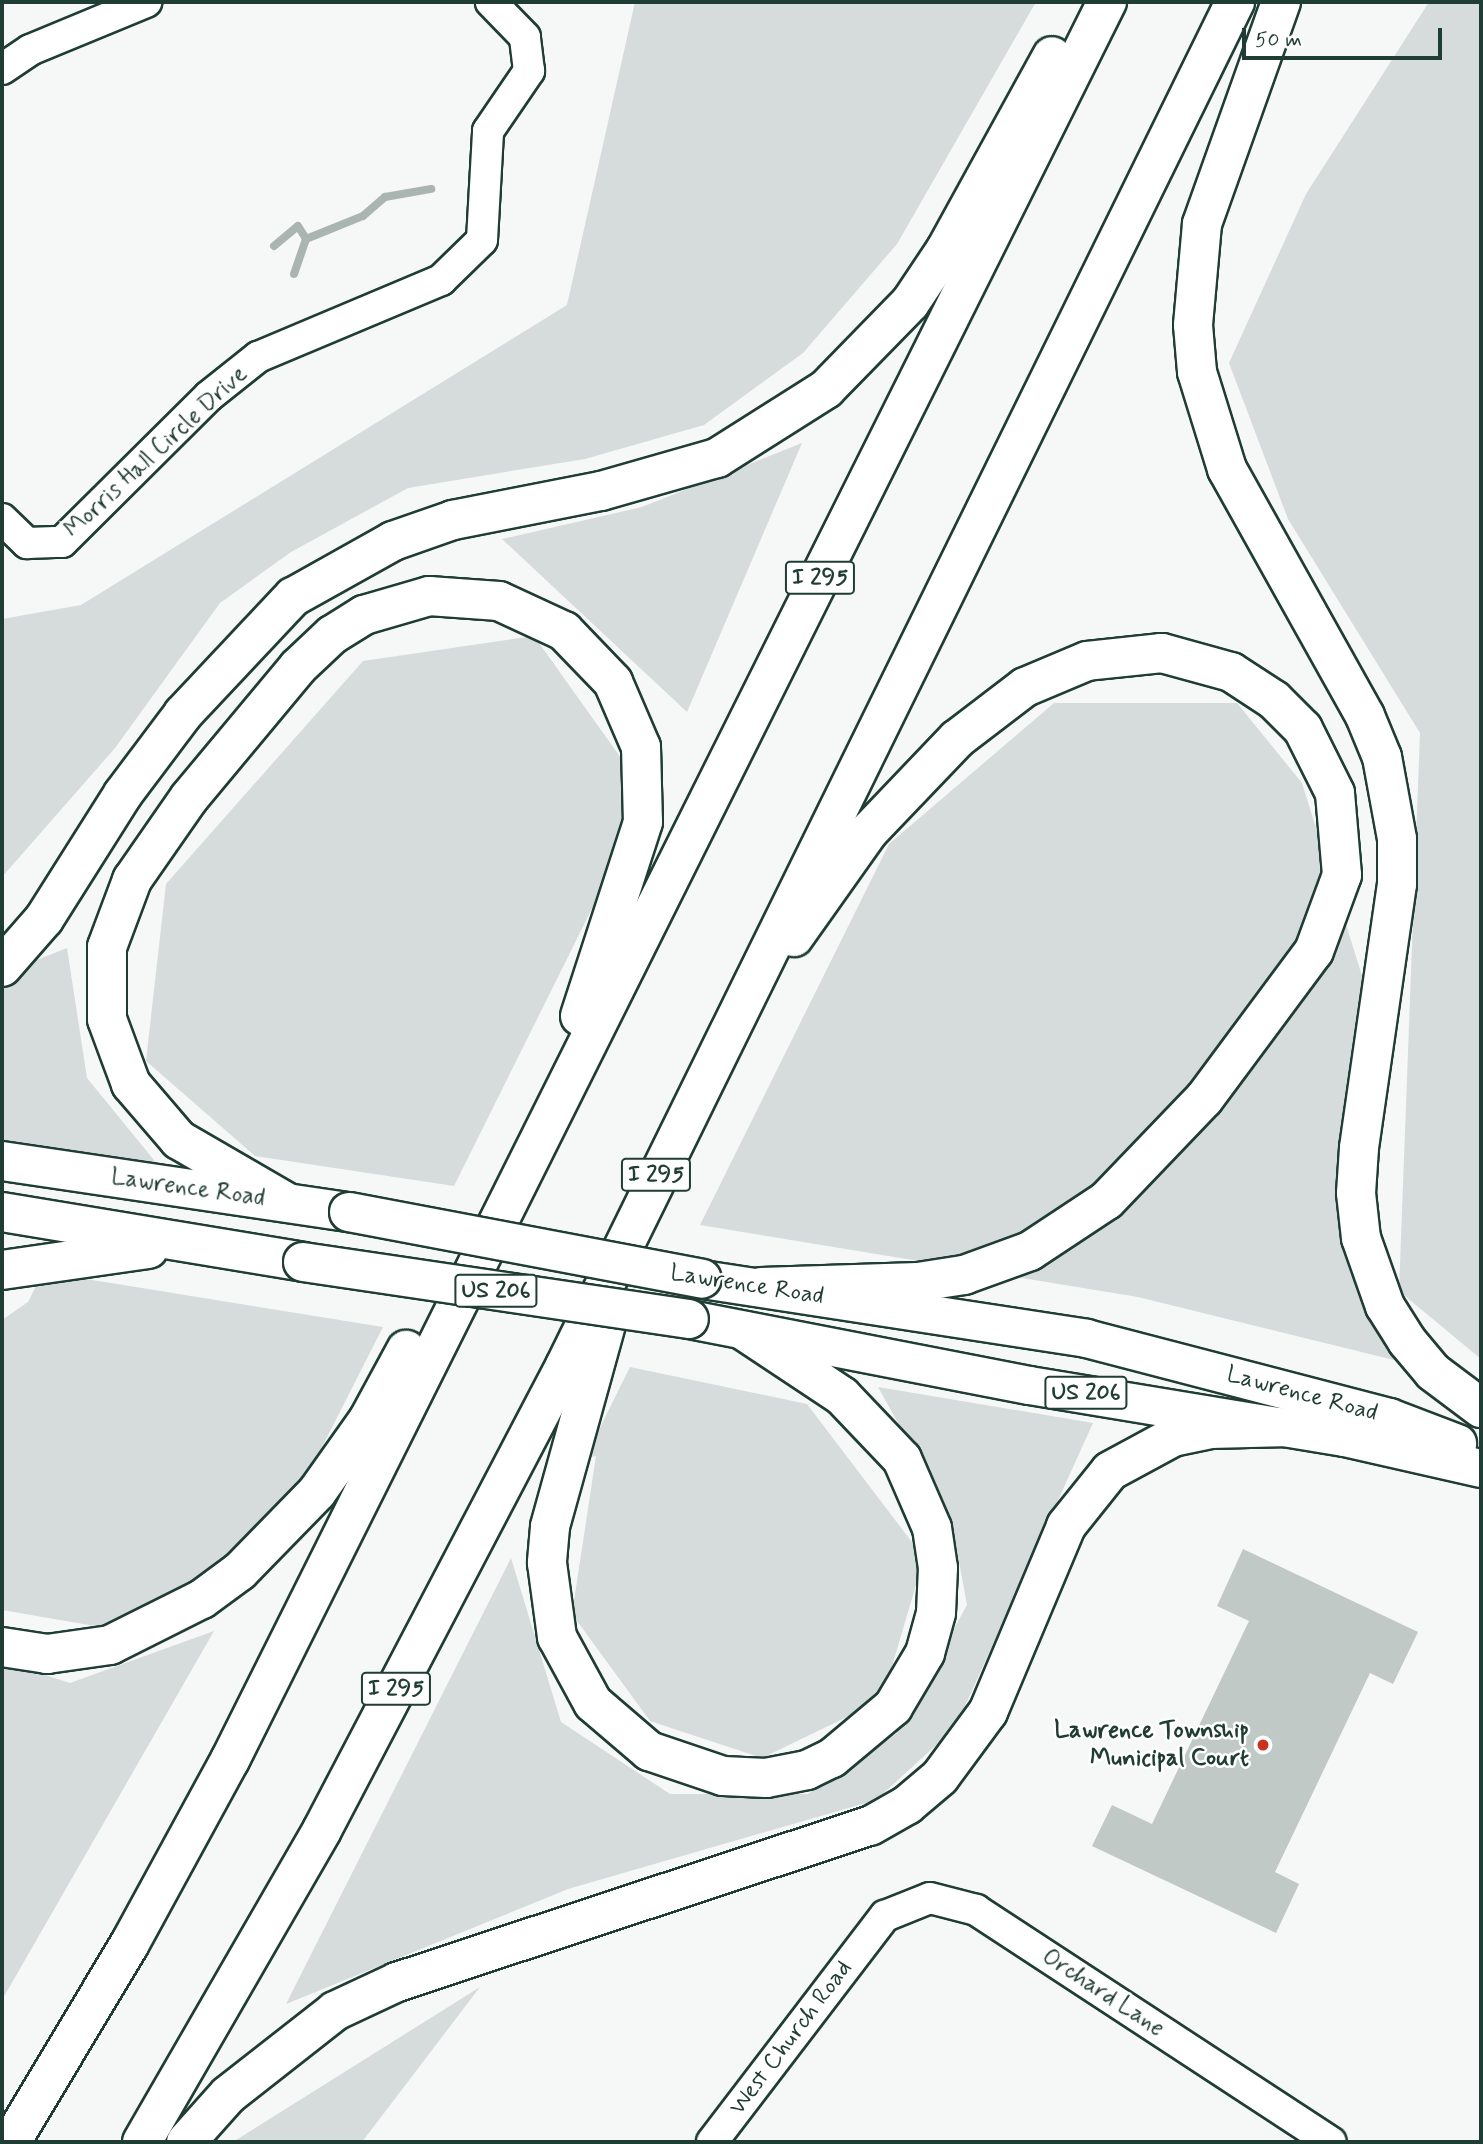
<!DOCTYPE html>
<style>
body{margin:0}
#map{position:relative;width:1483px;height:2144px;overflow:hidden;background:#f6f7f7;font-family:Mynerve,sans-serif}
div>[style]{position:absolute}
.green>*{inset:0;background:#d6dcdb}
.stream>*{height:8px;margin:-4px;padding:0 4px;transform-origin:4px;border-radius:4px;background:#aab5b1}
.building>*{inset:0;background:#c0c9c6}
.roads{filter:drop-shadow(2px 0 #1f3d34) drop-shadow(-2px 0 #1f3d34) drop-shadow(0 2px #1f3d34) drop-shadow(0 -2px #1f3d34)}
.minor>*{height:30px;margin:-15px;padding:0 15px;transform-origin:15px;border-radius:15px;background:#fff}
.major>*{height:37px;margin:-18.5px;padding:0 18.5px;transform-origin:18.5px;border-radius:18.5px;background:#fff}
.highway>*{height:38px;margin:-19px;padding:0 19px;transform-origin:19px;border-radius:19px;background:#fff}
.bridges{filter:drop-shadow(2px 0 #1f3d34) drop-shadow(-2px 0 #1f3d34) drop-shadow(0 2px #1f3d34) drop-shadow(0 -2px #1f3d34)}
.highway-bridge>*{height:38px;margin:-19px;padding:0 19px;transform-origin:19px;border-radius:19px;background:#fff}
.dots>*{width:19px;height:19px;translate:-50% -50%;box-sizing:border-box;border:4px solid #fff;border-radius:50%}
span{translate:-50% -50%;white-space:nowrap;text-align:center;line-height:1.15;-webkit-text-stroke:5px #fff;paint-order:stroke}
.shield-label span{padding:2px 5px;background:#fff;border:2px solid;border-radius:5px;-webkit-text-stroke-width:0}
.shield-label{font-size:23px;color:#1f3d34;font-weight:700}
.street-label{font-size:24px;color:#1f3d34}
.poi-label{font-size:24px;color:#1f3d34;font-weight:700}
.right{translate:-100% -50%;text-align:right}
.frame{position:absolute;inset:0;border:4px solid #1f3d34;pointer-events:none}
.scale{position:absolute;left:1242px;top:28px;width:200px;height:32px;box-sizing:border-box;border:4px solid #1f3d34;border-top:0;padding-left:9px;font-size:21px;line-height:24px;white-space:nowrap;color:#1f3d34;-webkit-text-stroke:5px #fff;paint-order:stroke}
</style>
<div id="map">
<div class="green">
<div style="clip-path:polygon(635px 2px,1036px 2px,897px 244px,803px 353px,704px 425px,585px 459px,408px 488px,291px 552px,220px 603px,115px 748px,2px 877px,2px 619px,81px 605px,567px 305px)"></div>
<div style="clip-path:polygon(1429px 2px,1481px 2px,1481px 1359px,1399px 1291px,1420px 733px,1288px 519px,1229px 363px,1306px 194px)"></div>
<div style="clip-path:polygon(802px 443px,687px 712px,502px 539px,642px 507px)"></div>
<div style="clip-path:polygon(534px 636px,631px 772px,637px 818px,454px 1186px,255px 1156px,146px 1061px,166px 884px,363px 661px)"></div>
<div style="clip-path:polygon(1054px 703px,1237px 703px,1302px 783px,1367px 992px,1342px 1229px,1402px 1362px,1138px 1297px,700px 1225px,889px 844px)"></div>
<div style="clip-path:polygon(67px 948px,87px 1078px,158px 1165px,2px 1142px,2px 990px,27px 964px)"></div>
<div style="clip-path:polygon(43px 1272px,383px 1327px,287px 1516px,118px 1630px,2px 1610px,2px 1320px,28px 1302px)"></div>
<div style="clip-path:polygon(630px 1367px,807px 1404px,924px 1558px,882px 1700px,762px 1758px,650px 1721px,572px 1614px,596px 1456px,585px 1458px)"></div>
<div style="clip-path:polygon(878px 1387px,1093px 1423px,955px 1728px,876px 1800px,568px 1889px,286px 2004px,511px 1558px,561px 1722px,670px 1794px,808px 1794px,896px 1734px,967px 1605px,951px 1518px)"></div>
<div style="clip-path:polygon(214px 1631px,2px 2000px,2px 1661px,70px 1683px)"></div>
<div style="clip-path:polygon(480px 1987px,362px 2142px,233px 2142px)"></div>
</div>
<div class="stream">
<div style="left:274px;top:246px;width:31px;rotate:-40deg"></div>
<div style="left:298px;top:226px;width:15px;rotate:58deg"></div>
<div style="left:294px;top:274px;width:37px;rotate:-71deg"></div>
<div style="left:306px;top:239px;width:61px;rotate:-22deg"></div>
<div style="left:363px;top:216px;width:29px;rotate:-41deg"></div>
<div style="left:385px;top:197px;width:47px;rotate:-9.9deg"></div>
</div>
<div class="building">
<div style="clip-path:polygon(1243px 1549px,1418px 1632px,1393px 1684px,1370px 1673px,1275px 1872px,1299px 1884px,1276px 1933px,1092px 1846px,1112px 1805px,1152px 1824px,1249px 1621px,1217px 1606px)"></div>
</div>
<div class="roads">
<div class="minor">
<div style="left:2px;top:69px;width:34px;rotate:-34deg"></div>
<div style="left:30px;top:50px;width:126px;rotate:-22.5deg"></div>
<div style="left:2px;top:519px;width:35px;rotate:44deg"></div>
<div style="left:27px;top:543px;width:35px;rotate:-2deg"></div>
<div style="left:62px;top:542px;width:207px;rotate:-44.8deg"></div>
<div style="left:209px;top:396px;width:63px;rotate:-38.5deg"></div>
<div style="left:258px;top:357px;width:199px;rotate:-22.8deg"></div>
<div style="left:441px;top:280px;width:57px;rotate:-44.3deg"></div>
<div style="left:482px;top:240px;width:109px;rotate:-86.8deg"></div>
<div style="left:488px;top:131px;width:73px;rotate:-55.7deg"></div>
<div style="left:529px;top:71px;width:34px;rotate:-97deg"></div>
<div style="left:525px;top:37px;width:49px;rotate:-134.2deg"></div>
<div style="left:712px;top:2142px;width:285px;rotate:-52.6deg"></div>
<div style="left:885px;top:1916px;width:48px;rotate:-21.8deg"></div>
<div style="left:930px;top:1898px;width:48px;rotate:14.6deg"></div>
<div style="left:976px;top:1910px;width:424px;rotate:33.2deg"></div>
</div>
<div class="major">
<div style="left:702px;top:1279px;width:389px;rotate:8.7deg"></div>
<div style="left:1086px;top:1338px;width:313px;rotate:14.6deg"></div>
<div style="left:1389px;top:1417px;width:73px;rotate:20.9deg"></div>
<div style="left:689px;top:1319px;width:346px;rotate:11deg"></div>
<div style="left:1029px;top:1385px;width:319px;rotate:9.4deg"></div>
<div style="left:1344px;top:1437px;width:140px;rotate:12.8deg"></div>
</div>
<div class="highway">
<div style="left:1281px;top:2px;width:236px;rotate:109.6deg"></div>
<div style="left:1202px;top:224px;width:101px;rotate:95.1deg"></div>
<div style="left:1193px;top:325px;width:47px;rotate:85.1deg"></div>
<div style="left:1197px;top:372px;width:102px;rotate:72.8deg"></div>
<div style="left:1227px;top:469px;width:283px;rotate:60.8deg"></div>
<div style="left:1365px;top:716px;width:44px;rotate:67.5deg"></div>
<div style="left:1382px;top:757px;width:83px;rotate:79.6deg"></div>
<div style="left:1397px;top:839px;width:45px;rotate:90deg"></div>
<div style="left:1397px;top:884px;width:267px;rotate:98.2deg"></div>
<div style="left:1359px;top:1148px;width:45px;rotate:93.8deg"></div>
<div style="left:1356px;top:1193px;width:45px;rotate:83.7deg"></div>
<div style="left:1361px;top:1238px;width:72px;rotate:70.6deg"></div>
<div style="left:1385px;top:1306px;width:41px;rotate:57.8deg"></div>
<div style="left:1407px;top:1341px;width:40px;rotate:50deg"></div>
<div style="left:1433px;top:1372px;width:60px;rotate:36.9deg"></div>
<div style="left:2px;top:967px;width:64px;rotate:-48.8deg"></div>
<div style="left:44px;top:919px;width:148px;rotate:-57.7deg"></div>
<div style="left:123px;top:794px;width:100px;rotate:-53.1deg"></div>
<div style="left:183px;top:714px;width:161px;rotate:-46.8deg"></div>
<div style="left:293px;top:597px;width:115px;rotate:-29.2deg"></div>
<div style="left:393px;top:541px;width:64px;rotate:-19.3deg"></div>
<div style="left:453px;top:520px;width:151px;rotate:-11.1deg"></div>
<div style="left:601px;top:491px;width:121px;rotate:-15.9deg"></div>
<div style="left:717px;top:458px;width:129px;rotate:-32.3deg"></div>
<div style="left:826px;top:389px;width:120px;rotate:-45.7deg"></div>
<div style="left:910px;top:303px;width:65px;rotate:-56.3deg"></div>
<div style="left:946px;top:249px;width:220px;rotate:-61.2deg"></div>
<div style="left:2px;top:1161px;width:351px;rotate:8.4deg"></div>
<div style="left:286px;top:1202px;width:124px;rotate:-149.9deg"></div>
<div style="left:179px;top:1140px;width:74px;rotate:-130.6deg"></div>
<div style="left:131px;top:1084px;width:69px;rotate:-110.3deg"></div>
<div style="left:107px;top:1019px;width:72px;rotate:-90deg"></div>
<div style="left:107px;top:947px;width:72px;rotate:-69.5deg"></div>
<div style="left:132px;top:880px;width:100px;rotate:-55.2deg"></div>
<div style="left:189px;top:798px;width:170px;rotate:-50.2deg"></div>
<div style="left:298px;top:667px;width:47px;rotate:-43.3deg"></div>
<div style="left:332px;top:635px;width:38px;rotate:-32deg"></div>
<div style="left:364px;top:615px;width:68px;rotate:-16.3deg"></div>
<div style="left:429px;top:596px;width:70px;rotate:4.1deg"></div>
<div style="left:499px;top:601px;width:72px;rotate:24.8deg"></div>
<div style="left:564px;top:631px;width:71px;rotate:46.1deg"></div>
<div style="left:613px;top:682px;width:71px;rotate:66.7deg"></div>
<div style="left:641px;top:747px;width:75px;rotate:88.5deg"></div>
<div style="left:643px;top:822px;width:204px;rotate:108deg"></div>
<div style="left:2px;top:1212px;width:305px;rotate:9.4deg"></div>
<div style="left:2px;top:1270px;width:148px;rotate:-8.2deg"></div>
<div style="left:761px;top:1287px;width:157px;rotate:-1.8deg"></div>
<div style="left:918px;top:1282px;width:47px;rotate:-8.7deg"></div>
<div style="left:964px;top:1275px;width:70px;rotate:-20deg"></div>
<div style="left:1030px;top:1251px;width:92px;rotate:-33.5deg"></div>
<div style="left:1107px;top:1200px;width:140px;rotate:-46.2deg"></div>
<div style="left:1204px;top:1099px;width:184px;rotate:-53.4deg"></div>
<div style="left:1314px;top:951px;width:81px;rotate:-69.8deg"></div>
<div style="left:1342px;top:875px;width:82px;rotate:-94.9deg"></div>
<div style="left:1335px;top:793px;width:72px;rotate:-116.6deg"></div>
<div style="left:1303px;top:729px;width:41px;rotate:-135deg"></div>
<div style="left:1274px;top:700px;width:51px;rotate:-146.9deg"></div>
<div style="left:1231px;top:672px;width:72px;rotate:-164.6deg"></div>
<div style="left:1162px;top:653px;width:75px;rotate:173.9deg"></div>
<div style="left:1087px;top:661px;width:67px;rotate:157.2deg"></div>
<div style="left:1025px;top:687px;width:86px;rotate:142.6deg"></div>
<div style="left:957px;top:739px;width:127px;rotate:133.7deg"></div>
<div style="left:869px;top:831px;width:130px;rotate:125.3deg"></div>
<div style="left:610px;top:1310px;width:225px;rotate:105.5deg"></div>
<div style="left:550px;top:1527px;width:36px;rotate:95deg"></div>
<div style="left:547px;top:1563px;width:75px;rotate:82.3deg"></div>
<div style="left:557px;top:1637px;width:75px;rotate:61.4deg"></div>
<div style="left:593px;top:1703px;width:74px;rotate:40.6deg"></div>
<div style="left:649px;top:1751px;width:78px;rotate:18.7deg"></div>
<div style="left:723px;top:1776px;width:43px;rotate:2.7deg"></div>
<div style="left:766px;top:1778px;width:42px;rotate:-11deg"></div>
<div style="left:807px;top:1770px;width:28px;rotate:-26deg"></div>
<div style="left:832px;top:1758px;width:80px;rotate:-39.9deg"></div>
<div style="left:893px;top:1707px;width:63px;rotate:-59.3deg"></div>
<div style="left:925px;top:1653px;width:41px;rotate:-74.6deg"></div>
<div style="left:936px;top:1613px;width:45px;rotate:-87.5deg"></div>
<div style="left:938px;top:1568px;width:40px;rotate:-98.5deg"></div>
<div style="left:932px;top:1528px;width:75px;rotate:-113.5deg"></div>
<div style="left:902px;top:1459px;width:87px;rotate:-133.6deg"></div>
<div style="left:842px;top:1396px;width:118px;rotate:-146.4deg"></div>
<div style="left:2px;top:1647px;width:46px;rotate:8.8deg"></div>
<div style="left:47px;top:1654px;width:64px;rotate:-8.1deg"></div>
<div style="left:110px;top:1645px;width:103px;rotate:-26.6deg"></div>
<div style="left:202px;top:1599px;width:47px;rotate:-36.4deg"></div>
<div style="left:240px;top:1571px;width:110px;rotate:-45.7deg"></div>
<div style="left:317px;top:1492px;width:88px;rotate:-54.7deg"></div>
<div style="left:368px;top:1420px;width:80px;rotate:-61.5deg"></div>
<div style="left:11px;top:2142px;width:230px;rotate:-59.1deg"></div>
<div style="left:129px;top:1945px;width:211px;rotate:-61.4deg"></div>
<div style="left:230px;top:1760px;width:1965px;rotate:-63.49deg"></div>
<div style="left:142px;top:2142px;width:360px;rotate:-60deg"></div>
<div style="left:322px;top:1830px;width:524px;rotate:-62.36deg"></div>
<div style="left:565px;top:1366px;width:1520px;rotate:-63.84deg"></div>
<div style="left:186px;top:2142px;width:63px;rotate:-48.2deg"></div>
<div style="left:228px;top:2095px;width:136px;rotate:-38.1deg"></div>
<div style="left:335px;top:2011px;width:68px;rotate:-25.1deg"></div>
<div style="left:397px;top:1982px;width:498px;rotate:-18.3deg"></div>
<div style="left:870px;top:1826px;width:43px;rotate:-29.6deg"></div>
<div style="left:907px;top:1805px;width:43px;rotate:-40.3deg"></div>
<div style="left:940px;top:1777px;width:81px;rotate:-53.6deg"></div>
<div style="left:988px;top:1712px;width:202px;rotate:-67.2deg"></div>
<div style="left:1066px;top:1526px;width:70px;rotate:-51.3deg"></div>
<div style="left:1110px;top:1471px;width:72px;rotate:-28.4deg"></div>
<div style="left:1173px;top:1437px;width:38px;rotate:-12deg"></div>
<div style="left:1210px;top:1429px;width:80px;rotate:-1.4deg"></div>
</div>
</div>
<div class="bridges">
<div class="highway-bridge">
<div style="left:349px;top:1212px;width:359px;rotate:10.7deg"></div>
<div style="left:303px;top:1262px;width:390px;rotate:8.4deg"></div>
</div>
</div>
<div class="dots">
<div style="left:1263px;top:1745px;background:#c8321e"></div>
</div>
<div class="shield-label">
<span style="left:820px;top:578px">I 295</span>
<span style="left:656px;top:1175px">I 295</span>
<span style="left:496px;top:1291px">US 206</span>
<span style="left:1086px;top:1393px">US 206</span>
<span style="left:396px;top:1689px">I 295</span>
</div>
<div class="street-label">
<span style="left:156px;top:452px;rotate:-43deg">Morris Hall Circle Drive</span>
<span style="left:188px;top:1188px;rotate:8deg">Lawrence Road</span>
<span style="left:747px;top:1285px;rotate:9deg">Lawrence Road</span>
<span style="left:1302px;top:1394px;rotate:15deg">Lawrence Road</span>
<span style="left:1103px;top:1993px;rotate:33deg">Orchard Lane</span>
<span style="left:791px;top:2038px;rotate:-53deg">West Church Road</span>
</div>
<div class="poi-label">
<span class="right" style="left:1249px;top:1745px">Lawrence Township<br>Municipal Court</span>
</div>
<div class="frame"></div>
<div class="scale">50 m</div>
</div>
